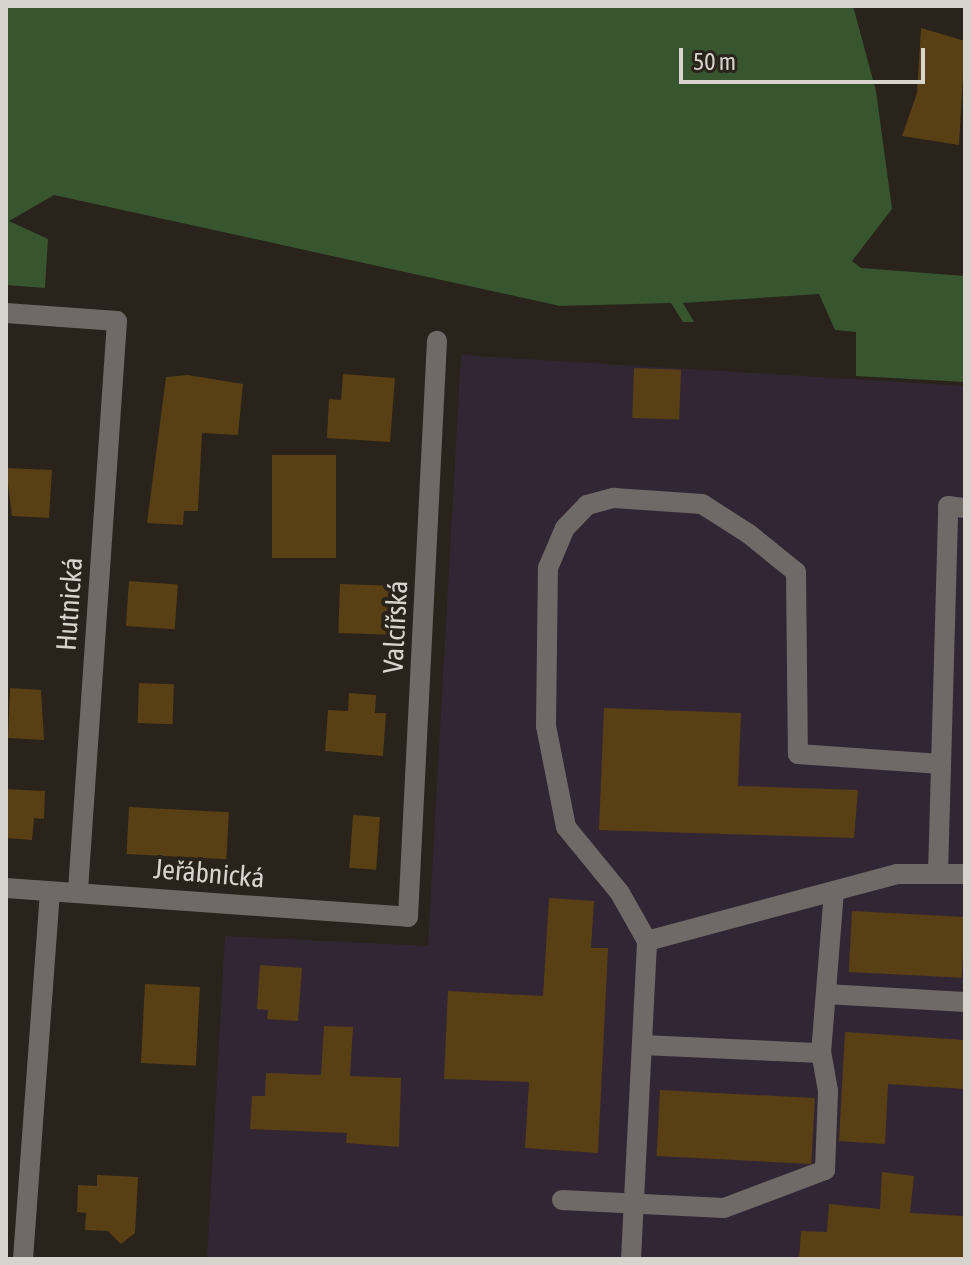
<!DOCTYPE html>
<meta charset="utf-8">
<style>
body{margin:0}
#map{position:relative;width:971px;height:1265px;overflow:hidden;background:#29231b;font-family:"Asap Condensed",sans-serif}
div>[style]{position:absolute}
.industrial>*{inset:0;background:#332634}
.green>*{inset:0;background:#37552f}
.building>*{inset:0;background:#593f14;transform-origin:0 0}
.minor>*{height:20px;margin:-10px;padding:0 10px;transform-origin:10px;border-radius:10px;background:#6f6a67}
span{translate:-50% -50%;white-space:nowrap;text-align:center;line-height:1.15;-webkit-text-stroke:8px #29231b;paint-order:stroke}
.street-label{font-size:28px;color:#d7d3cd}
.frame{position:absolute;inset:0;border:8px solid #d7d3cd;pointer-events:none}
.scale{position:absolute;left:679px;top:48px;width:246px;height:36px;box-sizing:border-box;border:4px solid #d7d3cd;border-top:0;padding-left:10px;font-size:24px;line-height:28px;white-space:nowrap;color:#d7d3cd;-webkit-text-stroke:6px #29231b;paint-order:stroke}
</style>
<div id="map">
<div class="industrial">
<div style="clip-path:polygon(461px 355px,965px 386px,965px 1259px,207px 1259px,225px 936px,428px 946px)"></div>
</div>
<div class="green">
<div style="clip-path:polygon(6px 6px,853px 6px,876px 91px,892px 209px,852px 261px,861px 268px,965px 276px,965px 382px,856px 376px,856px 332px,835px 330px,819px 294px,683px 303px,694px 322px,683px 322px,671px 303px,560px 306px,54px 195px,9px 221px,48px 239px,45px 288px,6px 285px)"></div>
</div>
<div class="building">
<div style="clip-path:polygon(921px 28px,965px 41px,959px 145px,902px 136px,917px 93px)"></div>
<div style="left:634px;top:368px;width:47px;height:50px;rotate:2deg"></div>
<div style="clip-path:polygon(343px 374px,395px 378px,390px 442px,327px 438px,329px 399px,341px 400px)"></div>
<div style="clip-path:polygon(188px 375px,243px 384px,238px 435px,202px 433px,198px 511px,184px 511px,183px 525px,147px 523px,166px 377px)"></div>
<div style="left:272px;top:455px;width:64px;height:103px"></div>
<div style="clip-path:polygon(6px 468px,52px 470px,49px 518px,12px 516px)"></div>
<div style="left:129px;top:581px;width:49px;height:45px;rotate:4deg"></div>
<div style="left:340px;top:584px;width:52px;height:49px;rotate:2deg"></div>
<div style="left:139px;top:683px;width:35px;height:40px;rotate:2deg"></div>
<div style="clip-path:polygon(10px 688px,41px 690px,44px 740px,8px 738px)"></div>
<div style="clip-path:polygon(349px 693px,376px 695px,375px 713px,386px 713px,383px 756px,325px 751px,328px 710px,348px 711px)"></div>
<div style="clip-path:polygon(604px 708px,741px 713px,738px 786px,858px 790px,854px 838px,599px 830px)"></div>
<div style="clip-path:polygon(6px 789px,45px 791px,44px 819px,34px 818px,32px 840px,6px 838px)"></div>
<div style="left:129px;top:807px;width:100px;height:47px;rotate:3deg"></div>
<div style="left:353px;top:815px;width:27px;height:53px;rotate:4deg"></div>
<div style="clip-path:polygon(549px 898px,594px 901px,591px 948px,608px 948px,598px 1153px,525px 1148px,529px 1082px,444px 1079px,448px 991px,543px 996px)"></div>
<div style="left:852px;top:911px;width:113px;height:61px;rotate:3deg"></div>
<div style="clip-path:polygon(260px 965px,302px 968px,298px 1021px,267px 1019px,268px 1010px,257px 1009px)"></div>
<div style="left:145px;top:984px;width:55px;height:79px;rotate:3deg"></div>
<div style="clip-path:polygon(324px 1026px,353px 1027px,350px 1076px,401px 1078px,399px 1147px,346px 1143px,347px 1133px,250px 1129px,252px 1096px,265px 1096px,266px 1073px,321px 1075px)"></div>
<div style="clip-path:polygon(845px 1032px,965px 1040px,965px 1089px,888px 1084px,885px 1144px,839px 1141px)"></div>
<div style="left:660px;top:1090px;width:155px;height:66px;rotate:3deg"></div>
<div style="clip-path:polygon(882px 1172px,914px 1176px,910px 1213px,965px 1216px,965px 1259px,799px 1259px,801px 1231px,827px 1232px,829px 1204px,880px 1209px)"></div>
<div style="clip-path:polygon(97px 1175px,138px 1177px,135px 1233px,121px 1244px,108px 1231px,85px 1230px,86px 1213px,77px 1212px,78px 1185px,97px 1186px)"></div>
</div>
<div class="minor">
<div style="left:6px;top:313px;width:111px;rotate:4.1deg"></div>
<div style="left:117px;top:321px;width:570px;rotate:93.92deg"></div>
<div style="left:938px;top:874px;width:368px;rotate:-88.4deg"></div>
<div style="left:948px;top:506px;width:17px;rotate:7deg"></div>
<div style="left:6px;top:888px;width:403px;rotate:4.1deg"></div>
<div style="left:408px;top:917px;width:577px;rotate:-87.12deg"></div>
<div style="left:647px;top:941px;width:259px;rotate:-15deg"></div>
<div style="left:897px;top:874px;width:68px"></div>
<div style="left:826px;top:994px;width:139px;rotate:3.3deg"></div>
<div style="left:642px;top:1045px;width:179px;rotate:2.6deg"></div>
<div style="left:821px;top:1053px;width:162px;rotate:-85.4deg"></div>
<div style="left:562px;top:1200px;width:162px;rotate:2.8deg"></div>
<div style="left:724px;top:1208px;width:108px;rotate:-20.6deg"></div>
<div style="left:825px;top:1170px;width:79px;rotate:-87.8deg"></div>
<div style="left:828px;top:1091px;width:39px;rotate:-100deg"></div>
<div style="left:23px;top:1259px;width:368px;rotate:-85.8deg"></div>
<div style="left:631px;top:1259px;width:318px;rotate:-87.1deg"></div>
<div style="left:647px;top:941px;width:55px;rotate:-119.4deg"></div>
<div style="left:620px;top:893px;width:85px;rotate:-129.3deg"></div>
<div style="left:566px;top:827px;width:103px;rotate:-101.2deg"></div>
<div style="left:546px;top:726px;width:158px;rotate:-89.3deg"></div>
<div style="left:548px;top:568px;width:43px;rotate:-67deg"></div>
<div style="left:565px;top:528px;width:32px;rotate:-46deg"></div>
<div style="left:587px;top:505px;width:28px;rotate:-15deg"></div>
<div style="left:614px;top:498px;width:88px;rotate:3.9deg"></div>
<div style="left:702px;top:504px;width:56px;rotate:32.6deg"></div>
<div style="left:749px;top:534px;width:60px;rotate:39deg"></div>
<div style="left:796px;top:572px;width:182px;rotate:89.4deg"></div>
<div style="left:798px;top:754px;width:143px;rotate:4deg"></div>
</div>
<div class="street-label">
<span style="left:69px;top:604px;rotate:-86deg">Hutnická</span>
<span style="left:395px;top:627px;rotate:-87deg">Valcířská</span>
<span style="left:209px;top:873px;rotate:5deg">Jeřábnická</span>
</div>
<div class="frame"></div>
<div class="scale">50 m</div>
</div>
